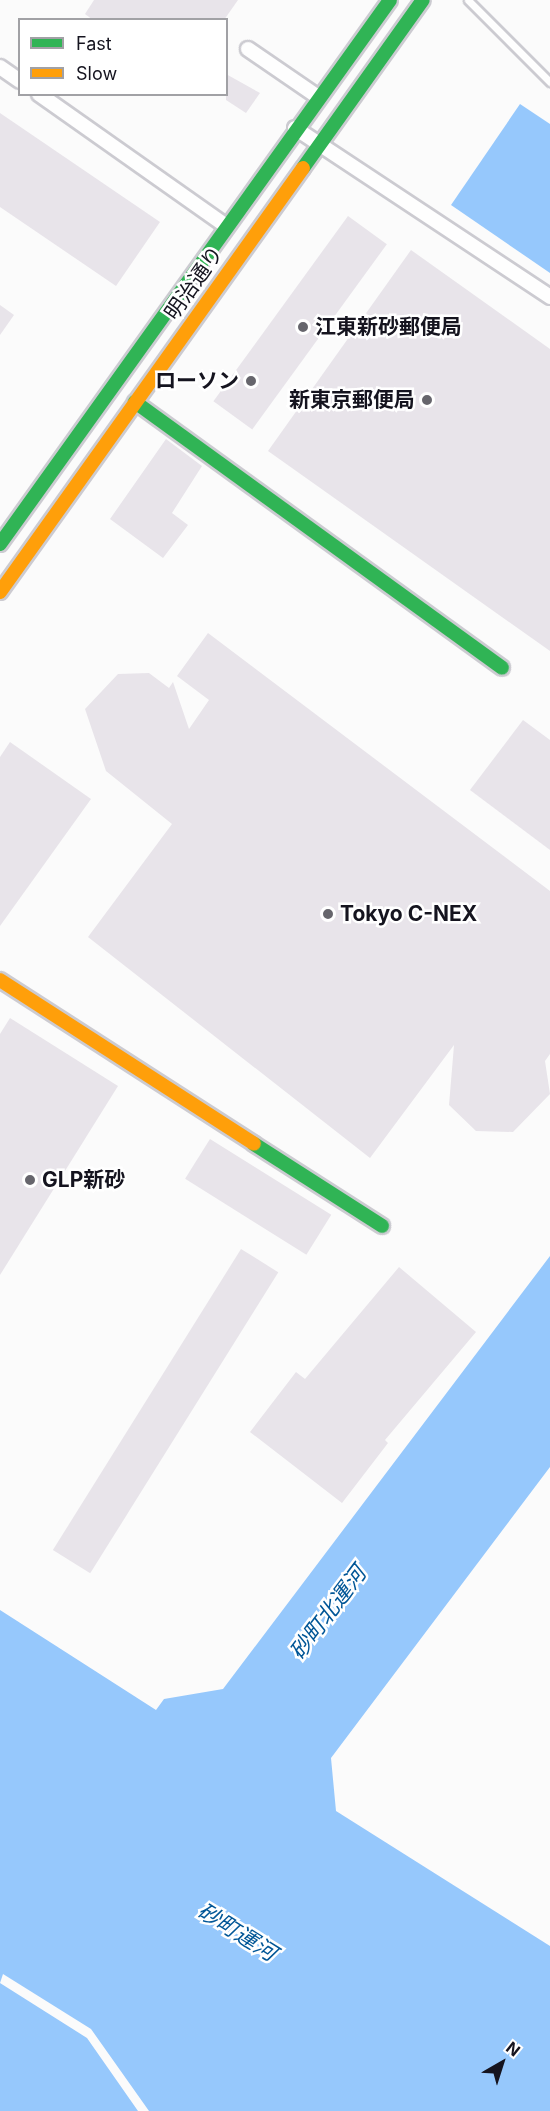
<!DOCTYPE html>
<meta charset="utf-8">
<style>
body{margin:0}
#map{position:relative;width:550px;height:2111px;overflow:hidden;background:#fbfbfb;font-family:Inter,"Noto Sans JP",sans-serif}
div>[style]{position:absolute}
.water>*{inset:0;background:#96c8fc}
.pier>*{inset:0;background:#fbfbfb}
.building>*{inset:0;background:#e8e4ea;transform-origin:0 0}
.roads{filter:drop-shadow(2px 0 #cccbd1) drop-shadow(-2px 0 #cccbd1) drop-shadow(0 2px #cccbd1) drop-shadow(0 -2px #cccbd1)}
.lane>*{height:7px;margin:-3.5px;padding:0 3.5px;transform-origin:3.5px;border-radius:3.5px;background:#fefefe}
.street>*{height:14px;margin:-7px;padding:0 7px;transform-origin:7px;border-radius:7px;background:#fefefe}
.fast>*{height:14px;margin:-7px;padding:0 7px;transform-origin:7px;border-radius:7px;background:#30b455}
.slow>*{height:14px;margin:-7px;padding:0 7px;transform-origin:7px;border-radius:7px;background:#ff9f0a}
.dots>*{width:16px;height:16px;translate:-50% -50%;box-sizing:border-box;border:3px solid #fff;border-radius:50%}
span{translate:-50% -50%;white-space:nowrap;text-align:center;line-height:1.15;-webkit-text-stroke:5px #fff;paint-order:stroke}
.street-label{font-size:21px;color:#15141f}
.poi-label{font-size:21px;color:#15141f;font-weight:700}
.left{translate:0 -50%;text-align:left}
.right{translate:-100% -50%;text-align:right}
.water-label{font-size:22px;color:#005697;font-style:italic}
.legend{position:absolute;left:18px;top:18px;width:210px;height:78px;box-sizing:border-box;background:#fff;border:2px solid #a1a1a5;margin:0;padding:8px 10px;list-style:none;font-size:18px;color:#15141f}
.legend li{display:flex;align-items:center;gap:12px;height:30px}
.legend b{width:30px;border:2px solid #a1a1a5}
.north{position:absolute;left:472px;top:2033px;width:60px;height:60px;-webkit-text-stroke:4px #fff;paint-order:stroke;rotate:39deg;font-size:16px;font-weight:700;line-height:24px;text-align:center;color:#15141f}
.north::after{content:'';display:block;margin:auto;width:21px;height:27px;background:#15141f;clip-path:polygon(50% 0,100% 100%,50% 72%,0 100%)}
</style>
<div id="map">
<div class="water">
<div style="clip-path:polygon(520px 104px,550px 124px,550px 273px,451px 205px)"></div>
<div style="clip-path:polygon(550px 1256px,550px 1467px,331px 1758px,336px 1811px,550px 1946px,550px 2111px,0 2111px,0 1610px,156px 1710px,164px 1699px,223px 1689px)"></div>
</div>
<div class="pier">
<div style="clip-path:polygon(3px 1974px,91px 2029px,149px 2111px,138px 2111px,87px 2038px,0 1983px)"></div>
</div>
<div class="building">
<div style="clip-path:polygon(94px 0,238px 0,224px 20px,93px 20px,85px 14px)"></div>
<div style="clip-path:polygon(226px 74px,260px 93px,246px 113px,226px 100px)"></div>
<div style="clip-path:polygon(0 113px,160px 222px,116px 286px,0 207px)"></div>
<div style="left:348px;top:216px;width:48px;height:229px;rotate:36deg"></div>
<div style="clip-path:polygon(411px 250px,550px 349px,550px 651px,268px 451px)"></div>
<div style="clip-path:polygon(0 305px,14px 315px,0 335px)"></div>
<div style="clip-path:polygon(166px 439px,202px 466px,172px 513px,188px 525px,163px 558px,110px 519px)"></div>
<div style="clip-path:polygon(208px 633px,550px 891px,550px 1054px,545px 1061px,550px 1094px,513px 1132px,476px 1131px,449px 1105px,454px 1045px,370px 1158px,88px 937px,172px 824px,106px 771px,85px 709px,118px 674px,149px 673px,169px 688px,173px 682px,189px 729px,209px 700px,177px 676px)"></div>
<div style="clip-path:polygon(523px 720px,550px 740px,550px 850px,470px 790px)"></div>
<div style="clip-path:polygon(10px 742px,91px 799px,0 926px,0 757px)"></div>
<div style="clip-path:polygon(10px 1018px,118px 1086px,0 1275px,0 1034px)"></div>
<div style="left:210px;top:1139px;width:143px;height:47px;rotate:32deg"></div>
<div style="left:241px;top:1249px;width:44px;height:355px;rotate:32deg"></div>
<div style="clip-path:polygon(399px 1267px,476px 1332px,385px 1440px,388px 1443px,342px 1503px,250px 1432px,296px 1372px,305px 1379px)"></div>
</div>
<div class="roads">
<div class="lane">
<div style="left:468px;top:0;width:116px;rotate:45deg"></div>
</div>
<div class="street">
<div style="left:248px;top:49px;width:85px;rotate:34.4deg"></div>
<div style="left:0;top:67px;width:24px;rotate:35deg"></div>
<div style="left:39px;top:94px;width:229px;rotate:35.2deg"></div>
<div style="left:295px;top:128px;width:306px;rotate:33.5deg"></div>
</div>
<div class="fast">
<div style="left:303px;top:168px;width:206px;rotate:-54.5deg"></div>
<div style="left:135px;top:402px;width:453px;rotate:35.9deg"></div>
<div style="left:0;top:544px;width:669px;rotate:-54.36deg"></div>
<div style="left:254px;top:1144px;width:152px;rotate:32.6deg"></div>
</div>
<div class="slow">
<div style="left:0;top:592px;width:521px;rotate:-54.45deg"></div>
<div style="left:0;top:980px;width:302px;rotate:32.8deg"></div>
</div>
</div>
<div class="dots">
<div style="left:303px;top:327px;background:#66656c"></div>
<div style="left:251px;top:381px;background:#66656c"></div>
<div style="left:427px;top:400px;background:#66656c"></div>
<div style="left:328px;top:914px;background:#66656c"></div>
<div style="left:30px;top:1180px;background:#66656c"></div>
</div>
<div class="street-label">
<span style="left:194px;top:283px;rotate:-55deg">明治通り</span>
</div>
<div class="poi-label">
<span class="left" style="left:315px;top:327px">江東新砂郵便局</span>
<span class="right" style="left:239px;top:381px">ローソン</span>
<span class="right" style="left:415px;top:400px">新東京郵便局</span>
<span class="left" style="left:340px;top:914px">Tokyo C-NEX</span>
<span class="left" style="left:42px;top:1180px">GLP新砂</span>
</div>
<div class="water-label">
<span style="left:328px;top:1613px;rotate:-53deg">砂町北運河</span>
<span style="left:237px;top:1932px;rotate:32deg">砂町運河</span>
</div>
<ul class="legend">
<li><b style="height:8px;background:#30b455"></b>Fast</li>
<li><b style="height:8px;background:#ff9f0a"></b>Slow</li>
</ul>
<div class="north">N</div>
</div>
